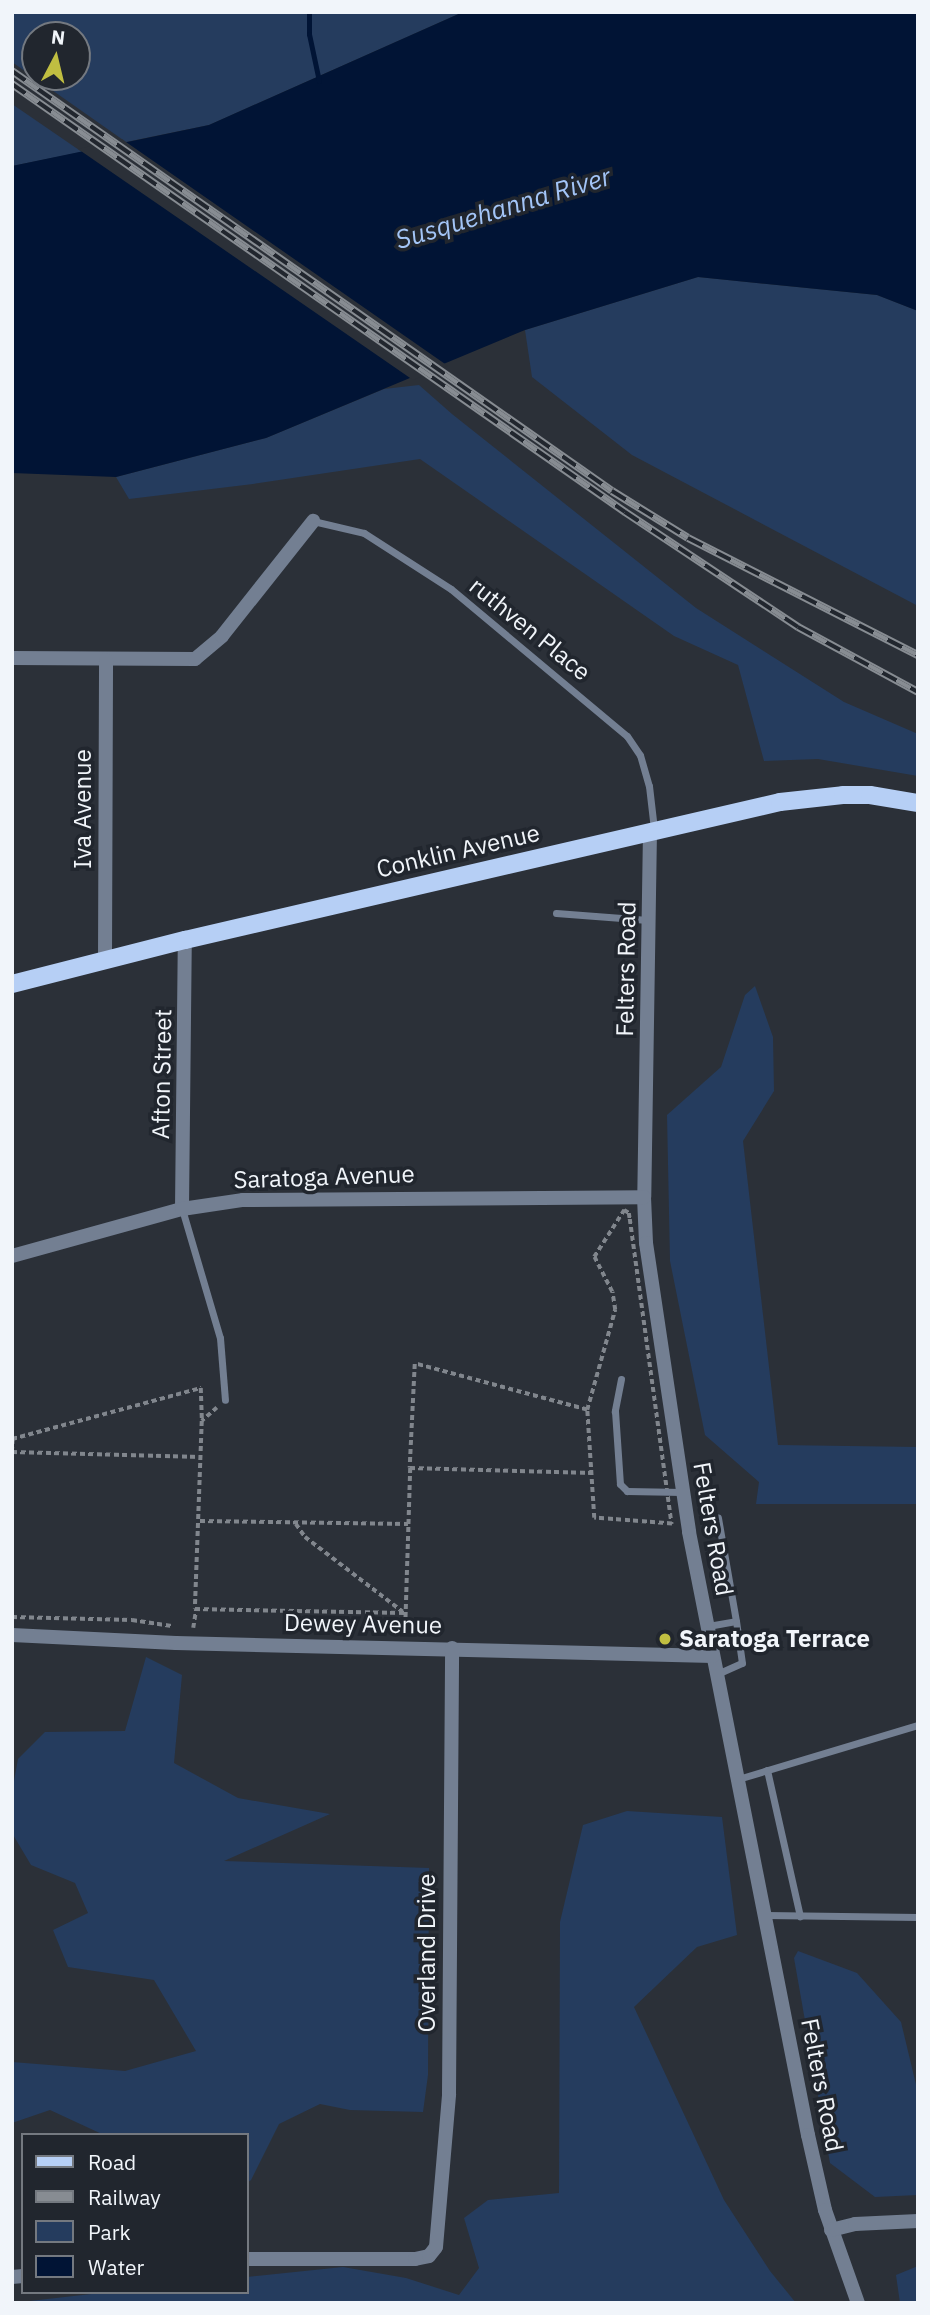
<!DOCTYPE html>
<style>
body{margin:0}
#map{position:relative;width:930px;height:2315px;overflow:hidden;background:#2b3038;font-family:"IBM Plex Sans",sans-serif}
div>[style]{position:absolute}
.green>*{inset:0;background:#253c5e}
.water>*{inset:0;background:#011435}
.pier>*{inset:0;background:#2b3038}
.stream>*{height:5px;margin:-2.5px;padding:0 2.5px;transform-origin:2.5px;border-radius:2.5px;background:#011435}
.path>*{height:3.5px;margin-top:-1.75px;transform-origin:0;background:repeating-linear-gradient(90deg,#81868d 0 5px,transparent 0 8.5px)}
.lane>*{height:7px;margin:-3.5px;padding:0 3.5px;transform-origin:3.5px;border-radius:3.5px;background:#737f92}
.street>*{height:14px;margin:-7px;padding:0 7px;transform-origin:7px;border-radius:7px;background:#737f92}
.primary>*{height:18px;margin:-9px;padding:0 9px;transform-origin:9px;border-radius:9px;background:#b6cff5}
.rail>*{height:8px;margin-top:-4px;transform-origin:0;background:repeating-linear-gradient(90deg,#21262e 0 16px,#878c92 0 32px);box-sizing:border-box;border-block:2px solid #878c92}
.dots>*{width:19px;height:19px;translate:-50% -50%;box-sizing:border-box;border:4px solid #21262e;border-radius:50%}
span{translate:-50% -50%;white-space:nowrap;text-align:center;line-height:1.15;-webkit-text-stroke:7px #21262e;paint-order:stroke}
.street-label{font-size:24px;color:#f1f5fa}
.poi-label{font-size:24px;color:#f1f5fa;font-weight:700}
.left{translate:0 -50%;text-align:left}
.water-label{font-size:26px;color:#a3c5f7;font-style:italic}
.frame{position:absolute;inset:0;border:14px solid #f1f5fa;pointer-events:none}
.legend{position:absolute;left:21px;top:2133px;width:228px;height:161px;box-sizing:border-box;background:#21262e;border:2px solid #747980;margin:0;padding:9px 12px;list-style:none;font-size:21px;color:#f1f5fa}
.legend li{display:flex;align-items:center;gap:14px;height:35px}
.legend b{width:35px;border:2px solid #747980}
.north{position:absolute;left:21px;top:21px;width:70px;height:70px;box-sizing:border-box;background:#21262e;border:2px solid #747980;border-radius:50%;rotate:7deg;font-size:19px;font-weight:700;line-height:28px;text-align:center;color:#f1f5fa}
.north::after{content:'';display:block;margin:auto;width:24px;height:32px;background:#c0be41;clip-path:polygon(50% 0,100% 100%,50% 72%,0 100%)}
</style>
<div id="map">
<div class="green">
<div style="clip-path:polygon(evenodd,12px 12px,463px 12px,209px 125px,126px 142px,12px 62px,12px 12px,35px 35px,77px 35px,77px 77px,35px 77px,35px 35px)"></div>
<div style="clip-path:polygon(12px 104px,82px 152px,12px 166px)"></div>
<div style="clip-path:polygon(698px 277px,877px 295px,918px 311px,918px 606px,632px 455px,532px 377px,525px 330px)"></div>
<div style="clip-path:polygon(419px 385px,452px 414px,696px 608px,844px 702px,918px 734px,918px 776px,818px 759px,764px 761px,738px 665px,674px 636px,420px 459px,253px 484px,129px 499px,116px 477px,266px 438px,384px 389px)"></div>
<div style="clip-path:polygon(755px 986px,773px 1037px,774px 1091px,743px 1141px,778px 1445px,918px 1447px,918px 1504px,756px 1504px,759px 1482px,705px 1435px,670px 1261px,667px 1115px,721px 1067px,745px 995px)"></div>
<div style="clip-path:polygon(146px 1657px,182px 1675px,174px 1763px,238px 1798px,330px 1814px,224px 1861px,429px 1868px,428px 2075px,423px 2112px,350px 2110px,320px 2104px,279px 2124px,251px 2180px,247px 2183px,247px 2135px,104px 2135px,50px 2110px,12px 2123px,12px 2062px,125px 2071px,196px 2051px,154px 1980px,68px 1967px,53px 1930px,88px 1913px,75px 1883px,31px 1865px,12px 1833px,12px 1792px,18px 1759px,45px 1732px,125px 1731px)"></div>
<div style="clip-path:polygon(627px 1811px,722px 1817px,737px 1935px,697px 1947px,634px 2007px,724px 2200px,770px 2271px,796px 2303px,12px 2303px,109px 2292px,247px 2292px,247px 2277px,343px 2267px,406px 2278px,459px 2295px,479px 2268px,464px 2218px,488px 2200px,559px 2193px,560px 1922px,583px 1825px)"></div>
<div style="clip-path:polygon(798px 1951px,857px 1973px,901px 2022px,918px 2093px,918px 2195px,875px 2197px,830px 2163px,794px 1958px)"></div>
<div style="clip-path:polygon(918px 2266px,918px 2303px,900px 2303px,896px 2275px)"></div>
</div>
<div class="water">
<div style="clip-path:polygon(463px 12px,918px 12px,918px 311px,877px 295px,698px 277px,525px 330px,266px 438px,116px 477px,12px 473px,12px 166px,209px 125px)"></div>
</div>
<div class="pier">
<div style="clip-path:polygon(122px 139px,126px 142px,448px 366px,413px 380px,78px 149px)"></div>
</div>
<div class="stream">
<div style="left:309px;top:12px;width:22px;rotate:90deg"></div>
<div style="left:309px;top:34px;width:48px;rotate:78deg"></div>
</div>
<div class="path">
<div style="left:624px;top:1210px;width:6px;rotate:31deg"></div>
<div style="left:629px;top:1213px;width:6px;rotate:81deg"></div>
<div style="left:630px;top:1219px;width:308px;rotate:82.2deg"></div>
<div style="left:672px;top:1524px;width:78px;rotate:-175.6deg"></div>
<div style="left:594px;top:1518px;width:108px;rotate:-93.7deg"></div>
<div style="left:587px;top:1410px;width:104px;rotate:-74.4deg"></div>
<div style="left:615px;top:1310px;width:18px;rotate:-99deg"></div>
<div style="left:612px;top:1292px;width:39px;rotate:-117deg"></div>
<div style="left:594px;top:1257px;width:56px;rotate:-57.4deg"></div>
<div style="left:217px;top:1408px;width:20px;rotate:139deg"></div>
<div style="left:202px;top:1421px;width:188px;rotate:92.1deg"></div>
<div style="left:195px;top:1609px;width:210px;rotate:1.1deg"></div>
<div style="left:587px;top:1410px;width:178px;rotate:-165deg"></div>
<div style="left:415px;top:1364px;width:104px;rotate:92.8deg"></div>
<div style="left:410px;top:1468px;width:183px;rotate:1.6deg"></div>
<div style="left:12px;top:1439px;width:196px;rotate:-15.1deg"></div>
<div style="left:201px;top:1388px;width:33px;rotate:88deg"></div>
<div style="left:13px;top:1439px;width:13px;rotate:94deg"></div>
<div style="left:12px;top:1452px;width:189px;rotate:1.5deg"></div>
<div style="left:200px;top:1521px;width:208px;rotate:0.8deg"></div>
<div style="left:296px;top:1524px;width:16px;rotate:55deg"></div>
<div style="left:305px;top:1537px;width:123px;rotate:37.4deg"></div>
<div style="left:12px;top:1617px;width:120px;rotate:1.4deg"></div>
<div style="left:132px;top:1620px;width:40px;rotate:8.5deg"></div>
<div style="left:193px;top:1628px;width:19px;rotate:-81deg"></div>
<div style="left:408px;top:1633px;width:8px;rotate:-113deg"></div>
<div style="left:405px;top:1626px;width:158px;rotate:-88.2deg"></div>
</div>
<div class="lane">
<div style="left:313px;top:521px;width:52px;rotate:13.2deg"></div>
<div style="left:364px;top:533px;width:103px;rotate:32.8deg"></div>
<div style="left:451px;top:589px;width:229px;rotate:39.9deg"></div>
<div style="left:627px;top:736px;width:23px;rotate:56deg"></div>
<div style="left:640px;top:755px;width:32px;rotate:74deg"></div>
<div style="left:649px;top:786px;width:43px;rotate:83.4deg"></div>
<div style="left:556px;top:913px;width:92px;rotate:4.4deg"></div>
<div style="left:182px;top:1209px;width:134px;rotate:73.6deg"></div>
<div style="left:220px;top:1338px;width:62px;rotate:85.4deg"></div>
<div style="left:621px;top:1379px;width:33px;rotate:101deg"></div>
<div style="left:615px;top:1411px;width:73px;rotate:86.1deg"></div>
<div style="left:620px;top:1484px;width:10px;rotate:45deg"></div>
<div style="left:627px;top:1491px;width:55px;rotate:1deg"></div>
<div style="left:708px;top:1626px;width:28px;rotate:-10deg"></div>
<div style="left:736px;top:1621px;width:105px;rotate:-99.9deg"></div>
<div style="left:717px;top:1674px;width:27px;rotate:-24deg"></div>
<div style="left:742px;top:1663px;width:42px;rotate:-98.1deg"></div>
<div style="left:767px;top:1770px;width:150px;rotate:77.3deg"></div>
<div style="left:738px;top:1779px;width:188px;rotate:-16.7deg"></div>
<div style="left:766px;top:1915px;width:152px;rotate:0.8deg"></div>
</div>
<div class="street">
<div style="left:12px;top:658px;width:183px;rotate:0.3deg"></div>
<div style="left:195px;top:659px;width:35px;rotate:-40deg"></div>
<div style="left:222px;top:636px;width:147px;rotate:-51.6deg"></div>
<div style="left:650px;top:831px;width:366px;rotate:90.9deg"></div>
<div style="left:644px;top:1197px;width:46px;rotate:87.5deg"></div>
<div style="left:646px;top:1243px;width:292px;rotate:81.5deg"></div>
<div style="left:689px;top:1532px;width:615px;rotate:78.84deg"></div>
<div style="left:808px;top:2135px;width:77px;rotate:77.2deg"></div>
<div style="left:825px;top:2210px;width:99px;rotate:70.5deg"></div>
<div style="left:105px;top:959px;width:299px;rotate:-89.8deg"></div>
<div style="left:182px;top:1209px;width:269px;rotate:-89.4deg"></div>
<div style="left:12px;top:1256px;width:176px;rotate:-15.5deg"></div>
<div style="left:182px;top:1209px;width:62px;rotate:-8.4deg"></div>
<div style="left:243px;top:1200px;width:401px;rotate:-0.4deg"></div>
<div style="left:12px;top:1635px;width:164px;rotate:2.8deg"></div>
<div style="left:176px;top:1643px;width:537px;rotate:1.39deg"></div>
<div style="left:831px;top:2230px;width:25px;rotate:-14deg"></div>
<div style="left:855px;top:2224px;width:63px;rotate:-2.7deg"></div>
<div style="left:247px;top:2259px;width:168px"></div>
<div style="left:415px;top:2259px;width:14px;rotate:-12deg"></div>
<div style="left:429px;top:2256px;width:11px;rotate:-52deg"></div>
<div style="left:436px;top:2247px;width:154px;rotate:-85.1deg"></div>
<div style="left:449px;top:2094px;width:446px;rotate:-89.6deg"></div>
<div style="left:12px;top:2277px;width:11px;rotate:-5deg"></div>
</div>
<div class="primary">
<div style="left:12px;top:984px;width:179px;rotate:-14.3deg"></div>
<div style="left:185px;top:940px;width:611px;rotate:-13.06deg"></div>
<div style="left:780px;top:802px;width:63px;rotate:-6.3deg"></div>
<div style="left:843px;top:795px;width:27px"></div>
<div style="left:870px;top:795px;width:49px;rotate:9.5deg"></div>
</div>
<div class="rail">
<div style="left:12px;top:71px;width:732px;rotate:34.99deg"></div>
<div style="left:612px;top:491px;width:89px;rotate:31.7deg"></div>
<div style="left:688px;top:538px;width:258px;rotate:27deg"></div>
<div style="left:12px;top:84px;width:748px;rotate:34.92deg"></div>
<div style="left:625px;top:512px;width:208px;rotate:33.6deg"></div>
<div style="left:798px;top:627px;width:136px;rotate:28.4deg"></div>
</div>
<div class="dots">
<div style="left:665px;top:1639px;background:#c0be41"></div>
</div>
<div class="street-label">
<span style="left:530px;top:629px;rotate:39deg">ruthven Place</span>
<span style="left:83px;top:809px;rotate:-90deg">Iva Avenue</span>
<span style="left:458px;top:851px;rotate:-13deg">Conklin Avenue</span>
<span style="left:626px;top:969px;rotate:-89deg">Felters Road</span>
<span style="left:162px;top:1074px;rotate:-89deg">Afton Street</span>
<span style="left:324px;top:1177px;rotate:-2deg">Saratoga Avenue</span>
<span style="left:713px;top:1529px;rotate:80deg">Felters Road</span>
<span style="left:363px;top:1624px;rotate:1deg">Dewey Avenue</span>
<span style="left:427px;top:1953px;rotate:-90deg">Overland Drive</span>
<span style="left:822px;top:2085px;rotate:79deg">Felters Road</span>
</div>
<div class="poi-label">
<span class="left" style="left:679px;top:1639px">Saratoga Terrace</span>
</div>
<div class="water-label">
<span style="left:503px;top:208px;rotate:-17deg">Susquehanna River</span>
</div>
<div class="frame"></div>
<ul class="legend">
<li><b style="height:9px;background:#b6cff5"></b>Road</li>
<li><b style="height:9px;background:#878c92"></b>Railway</li>
<li><b style="height:19px;background:#253c5e"></b>Park</li>
<li><b style="height:19px;background:#011435"></b>Water</li>
</ul>
<div class="north">N</div>
</div>
